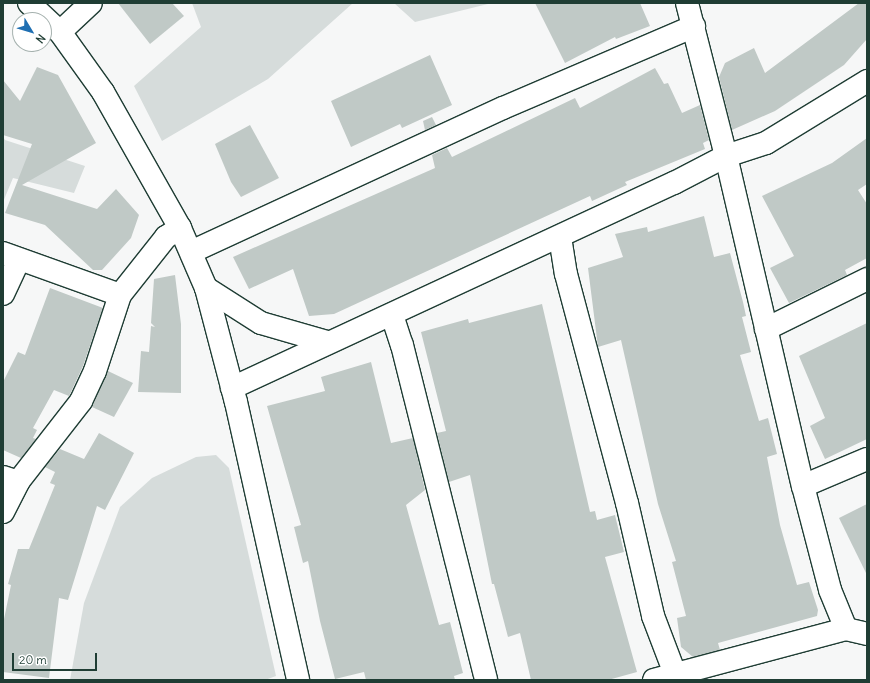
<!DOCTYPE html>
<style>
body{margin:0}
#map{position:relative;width:870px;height:683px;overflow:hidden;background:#f6f7f7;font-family:Delius,sans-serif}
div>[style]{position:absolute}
.green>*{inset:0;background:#d6dcdb}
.building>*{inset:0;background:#c0c9c6}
.roads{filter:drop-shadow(1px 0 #1f3d34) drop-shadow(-1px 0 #1f3d34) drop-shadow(0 1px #1f3d34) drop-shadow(0 -1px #1f3d34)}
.minor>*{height:22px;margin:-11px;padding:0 11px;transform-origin:11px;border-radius:11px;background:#fff}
span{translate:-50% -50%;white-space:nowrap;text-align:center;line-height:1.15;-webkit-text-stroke:3px #fff;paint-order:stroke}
.frame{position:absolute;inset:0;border:4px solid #1f3d34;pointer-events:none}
.north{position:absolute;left:12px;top:12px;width:40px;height:40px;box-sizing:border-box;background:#fff;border:1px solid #a5b1ae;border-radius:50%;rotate:128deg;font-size:11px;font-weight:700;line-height:16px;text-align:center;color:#1f3d34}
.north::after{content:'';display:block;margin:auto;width:14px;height:18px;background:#1f6fb2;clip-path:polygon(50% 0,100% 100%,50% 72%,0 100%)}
.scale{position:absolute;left:12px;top:653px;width:85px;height:18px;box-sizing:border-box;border:2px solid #1f3d34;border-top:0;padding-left:5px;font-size:12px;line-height:14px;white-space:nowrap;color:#1f3d34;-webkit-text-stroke:3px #fff;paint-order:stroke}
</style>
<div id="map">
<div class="green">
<div style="clip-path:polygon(192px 3px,353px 3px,268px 79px,162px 141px,134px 86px,201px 27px)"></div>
<div style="clip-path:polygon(394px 3px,492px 3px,415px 22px)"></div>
<div style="clip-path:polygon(3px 137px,5px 140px,85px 166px,74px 193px,13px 178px,3px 202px)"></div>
<div style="clip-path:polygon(216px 455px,229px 468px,276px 676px,265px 680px,70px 680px,84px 603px,120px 507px,152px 478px,196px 457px)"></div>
</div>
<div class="building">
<div style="clip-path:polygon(118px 3px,172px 3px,184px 16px,150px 44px)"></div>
<div style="clip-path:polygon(535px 3px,640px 3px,650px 26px,616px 39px,615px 37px,565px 63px)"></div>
<div style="clip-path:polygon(859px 3px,867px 3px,867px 39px,844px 65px,775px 111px,732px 130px,719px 77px,725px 63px,754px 48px,765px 73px)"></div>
<div style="clip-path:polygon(430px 55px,452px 105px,402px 128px,400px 124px,351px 147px,331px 101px)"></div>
<div style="clip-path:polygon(37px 67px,58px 75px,96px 143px,22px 185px,97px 209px,116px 189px,139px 215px,131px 238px,102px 270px,93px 270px,45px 225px,5px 213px,32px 144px,3px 135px,3px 80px,20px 101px)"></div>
<div style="clip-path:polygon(655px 68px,664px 84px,668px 83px,682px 113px,700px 105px,709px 140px,703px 143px,705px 149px,625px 182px,627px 185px,592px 201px,590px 196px,334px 314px,309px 316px,293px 269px,249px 289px,233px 257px,435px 168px,432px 155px,447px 148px,452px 157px,575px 98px,580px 108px)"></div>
<div style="clip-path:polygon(432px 117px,436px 125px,425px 130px,423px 121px)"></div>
<div style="clip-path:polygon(250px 125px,279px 178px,241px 197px,231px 182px,215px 144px)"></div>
<div style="clip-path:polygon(867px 138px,867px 184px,858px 190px,867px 204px,867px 258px,845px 270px,847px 275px,789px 303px,770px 268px,794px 256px,762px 196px,832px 163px)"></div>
<div style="clip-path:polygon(704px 216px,714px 257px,730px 253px,743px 302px,746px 316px,742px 317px,751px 352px,740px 355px,759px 421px,768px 418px,777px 454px,767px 457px,780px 525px,797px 585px,809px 582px,818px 610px,817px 616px,718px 643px,720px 650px,693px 657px,681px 647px,677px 618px,686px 616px,672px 562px,676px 561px,658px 504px,621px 340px,598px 347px,588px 268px,623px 257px,615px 234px,647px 227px,648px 232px)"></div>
<div style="clip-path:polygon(175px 275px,181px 324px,181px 393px,138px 392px,141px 351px,149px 352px,151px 326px,155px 327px,151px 323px,154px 279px)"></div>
<div style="clip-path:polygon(50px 288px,103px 308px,83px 366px,70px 394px,69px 396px,54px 390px,33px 428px,37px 430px,33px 438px,36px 439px,21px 458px,3px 450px,3px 382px,18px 352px,25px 355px)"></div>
<div style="clip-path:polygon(542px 304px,590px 512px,595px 511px,597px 520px,615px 515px,624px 552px,605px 557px,637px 672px,608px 680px,531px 680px,520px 633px,508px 637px,494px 584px,492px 584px,470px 475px,449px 482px,437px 433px,446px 431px,421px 332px,468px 319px,469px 323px)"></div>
<div style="clip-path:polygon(867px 323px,867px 439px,825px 459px,810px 426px,825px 418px,799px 356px)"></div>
<div style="clip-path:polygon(371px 362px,391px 443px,413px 438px,425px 490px,406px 505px,439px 625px,450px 622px,463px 673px,454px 676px,455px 680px,366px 680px,364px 672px,335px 679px,320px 621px,308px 561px,303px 563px,294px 527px,301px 525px,267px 406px,325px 391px,321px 377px)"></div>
<div style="clip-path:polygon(108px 371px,133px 383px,114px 417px,92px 407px)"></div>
<div style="clip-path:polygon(99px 433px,134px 453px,105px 510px,97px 506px,68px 600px,59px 598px,49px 678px,3px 672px,3px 624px,11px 585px,8px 584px,18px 549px,29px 549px,55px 485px,50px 483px,55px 472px,45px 467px,60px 449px,84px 459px)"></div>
<div style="clip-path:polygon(867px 504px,867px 575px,839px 518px)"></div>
</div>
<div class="roads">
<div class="minor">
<div style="left:29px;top:3px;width:42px;rotate:43.1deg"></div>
<div style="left:60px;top:32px;width:74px;rotate:54.4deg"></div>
<div style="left:103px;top:92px;width:156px;rotate:60.5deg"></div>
<div style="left:180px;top:228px;width:65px;rotate:66.6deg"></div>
<div style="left:206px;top:288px;width:118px;rotate:75.3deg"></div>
<div style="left:236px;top:402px;width:285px;rotate:77.4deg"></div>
<div style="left:687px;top:3px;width:158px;rotate:75.7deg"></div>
<div style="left:726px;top:156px;width:339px;rotate:76.9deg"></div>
<div style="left:803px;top:486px;width:107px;rotate:75.4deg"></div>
<div style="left:830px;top:590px;width:42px;rotate:67.7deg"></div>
<div style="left:60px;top:32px;width:42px;rotate:-43.1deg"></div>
<div style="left:560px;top:237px;width:37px;rotate:81deg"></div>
<div style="left:566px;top:274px;width:237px;rotate:75.1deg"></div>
<div style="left:627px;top:503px;width:116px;rotate:77deg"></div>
<div style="left:653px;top:616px;width:62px;rotate:69.2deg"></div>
<div style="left:191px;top:252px;width:344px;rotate:-24.8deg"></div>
<div style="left:503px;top:108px;width:208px;rotate:-23.2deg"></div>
<div style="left:3px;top:253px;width:124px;rotate:19.7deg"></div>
<div style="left:206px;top:288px;width:65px;rotate:32.5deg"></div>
<div style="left:261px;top:323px;width:69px;rotate:16.1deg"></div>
<div style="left:3px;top:294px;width:38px;rotate:-65deg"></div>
<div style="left:392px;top:315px;width:32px;rotate:72deg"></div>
<div style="left:402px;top:345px;width:345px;rotate:75.9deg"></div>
<div style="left:766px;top:329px;width:113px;rotate:-26.3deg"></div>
<div style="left:232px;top:388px;width:487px;rotate:-24.9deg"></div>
<div style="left:674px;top:183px;width:59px;rotate:-27.4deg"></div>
<div style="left:726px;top:156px;width:42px;rotate:-18deg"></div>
<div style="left:766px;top:143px;width:119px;rotate:-31.5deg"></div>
<div style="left:3px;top:477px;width:16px;rotate:18deg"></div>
<div style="left:18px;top:482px;width:103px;rotate:-52.1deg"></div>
<div style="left:81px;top:401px;width:33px;rotate:-65deg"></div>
<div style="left:95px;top:371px;width:80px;rotate:-71.8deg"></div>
<div style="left:120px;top:295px;width:74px;rotate:-51.6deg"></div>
<div style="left:166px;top:237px;width:17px;rotate:-33deg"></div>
<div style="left:803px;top:486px;width:69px;rotate:-22.9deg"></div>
<div style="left:3px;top:512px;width:34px;rotate:-63deg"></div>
<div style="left:654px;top:680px;width:199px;rotate:-14.9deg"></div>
<div style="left:846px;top:629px;width:22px;rotate:13deg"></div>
</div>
</div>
<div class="frame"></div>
<div class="north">N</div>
<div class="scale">20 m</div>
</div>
